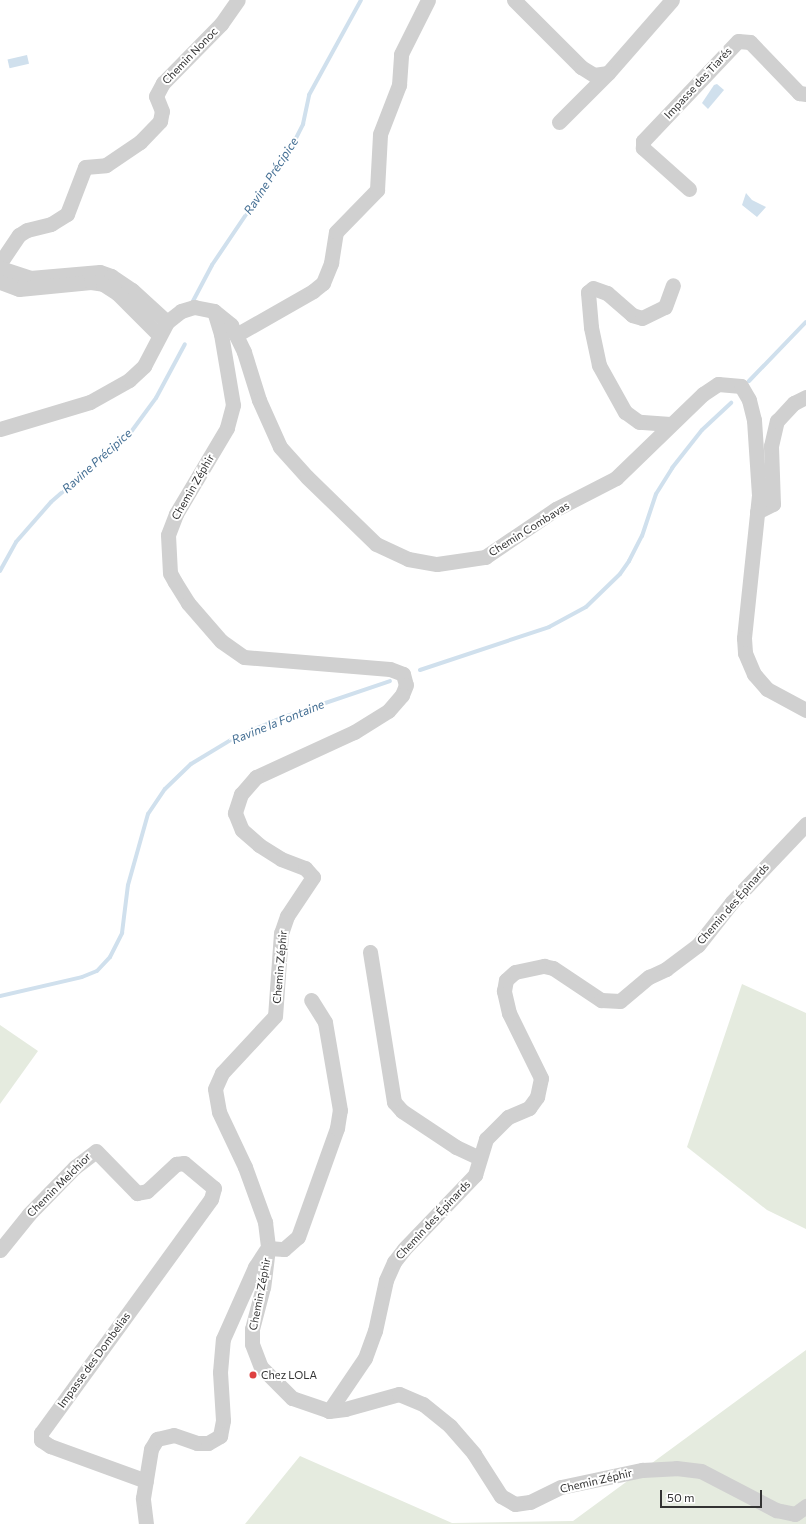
<!DOCTYPE html>
<meta charset="utf-8">
<style>
body{margin:0}
#map{position:relative;width:806px;height:1524px;overflow:hidden;background:#fff;font-family:Commissioner,sans-serif}
div>[style]{position:absolute}
.green>*{inset:0;background:#e5ebdf}
.water>*{inset:0;background:#d0e0ed;transform-origin:0 0}
.stream>*{height:4px;margin:-2px;padding:0 2px;transform-origin:2px;border-radius:2px;background:#d0e0ed}
.minor>*{height:15px;margin:-7.5px;padding:0 7.5px;transform-origin:7.5px;border-radius:7.5px;background:#d0d0d0}
.dots>*{width:11px;height:11px;translate:-50% -50%;box-sizing:border-box;border:2px solid #fff;border-radius:50%}
span{translate:-50% -50%;white-space:nowrap;text-align:center;line-height:1.15;-webkit-text-stroke:4px #fff;paint-order:stroke}
.street-label{font-size:11px;color:#333}
.poi-label{font-size:11px;color:#333}
.left{translate:0 -50%;text-align:left}
.water-label{font-size:12px;color:#436e93;font-style:italic}
.scale{position:absolute;left:660px;top:1490px;width:102px;height:18px;box-sizing:border-box;border:2px solid #333;border-top:0;padding-left:5px;font-size:12px;line-height:14px;white-space:nowrap;color:#333;-webkit-text-stroke:3px #fff;paint-order:stroke}
</style>
<div id="map">
<div class="green">
<div style="clip-path:polygon(742px 984px,806px 1013px,806px 1229px,767px 1210px,687px 1147px)"></div>
<div style="clip-path:polygon(0 1025px,38px 1051px,0 1104px)"></div>
<div style="clip-path:polygon(806px 1350px,806px 1524px,245px 1524px,300px 1456px,452px 1523px,573px 1521px)"></div>
</div>
<div class="water">
<div style="left:27px;top:55px;width:9px;height:20px;rotate:77deg"></div>
<div style="clip-path:polygon(717px 84px,724px 90px,708px 109px,702px 103px,714px 85px)"></div>
<div style="clip-path:polygon(746px 193px,752px 200px,766px 207px,757px 217px,742px 205px)"></div>
</div>
<div class="stream">
<div style="left:192px;top:303px;width:43px;rotate:-62.2deg"></div>
<div style="left:212px;top:265px;width:141px;rotate:-56deg"></div>
<div style="left:291px;top:148px;width:27px;rotate:-63deg"></div>
<div style="left:303px;top:124px;width:30px;rotate:-78deg"></div>
<div style="left:309px;top:95px;width:108px;rotate:-61.3deg"></div>
<div style="left:749px;top:381px;width:82px;rotate:-46deg"></div>
<div style="left:0;top:571px;width:33px;rotate:-61deg"></div>
<div style="left:16px;top:542px;width:53px;rotate:-48.8deg"></div>
<div style="left:51px;top:502px;width:106px;rotate:-41.2deg"></div>
<div style="left:131px;top:432px;width:42px;rotate:-53.7deg"></div>
<div style="left:156px;top:398px;width:61px;rotate:-61.8deg"></div>
<div style="left:420px;top:670px;width:136px;rotate:-18.4deg"></div>
<div style="left:549px;top:627px;width:42px;rotate:-28.4deg"></div>
<div style="left:586px;top:607px;width:47px;rotate:-44.1deg"></div>
<div style="left:620px;top:574px;width:16px;rotate:-55deg"></div>
<div style="left:629px;top:561px;width:28px;rotate:-63deg"></div>
<div style="left:642px;top:536px;width:44px;rotate:-71.6deg"></div>
<div style="left:656px;top:494px;width:31px;rotate:-58deg"></div>
<div style="left:672px;top:468px;width:48px;rotate:-51.7deg"></div>
<div style="left:702px;top:430px;width:40px;rotate:-43deg"></div>
<div style="left:0;top:996px;width:84px;rotate:-13deg"></div>
<div style="left:82px;top:977px;width:16px;rotate:-22deg"></div>
<div style="left:97px;top:971px;width:19px;rotate:-47deg"></div>
<div style="left:110px;top:957px;width:27px;rotate:-63deg"></div>
<div style="left:122px;top:933px;width:48px;rotate:-82.9deg"></div>
<div style="left:128px;top:885px;width:74px;rotate:-74.3deg"></div>
<div style="left:148px;top:814px;width:30px;rotate:-56deg"></div>
<div style="left:165px;top:789px;width:36px;rotate:-44deg"></div>
<div style="left:191px;top:764px;width:50px;rotate:-31.2deg"></div>
<div style="left:234px;top:738px;width:51px;rotate:-23.1deg"></div>
<div style="left:281px;top:718px;width:115px;rotate:-18.7deg"></div>
</div>
<div class="minor">
<div style="left:514px;top:0;width:95px;rotate:45deg"></div>
<div style="left:581px;top:67px;width:15px;rotate:32deg"></div>
<div style="left:594px;top:75px;width:14px;rotate:-8deg"></div>
<div style="left:608px;top:73px;width:97px;rotate:-48.8deg"></div>
<div style="left:559px;top:122px;width:69px;rotate:-45deg"></div>
<div style="left:689px;top:189px;width:62px;rotate:-138.3deg"></div>
<div style="left:643px;top:148px;width:7px;rotate:-90deg"></div>
<div style="left:643px;top:141px;width:138px;rotate:-46.5deg"></div>
<div style="left:738px;top:41px;width:12px;rotate:5deg"></div>
<div style="left:750px;top:42px;width:71px;rotate:46.1deg"></div>
<div style="left:799px;top:93px;width:7px;rotate:8deg"></div>
<div style="left:0;top:263px;width:34px;rotate:-56deg"></div>
<div style="left:19px;top:235px;width:9px;rotate:-32deg"></div>
<div style="left:27px;top:230px;width:25px;rotate:-14deg"></div>
<div style="left:51px;top:224px;width:19px;rotate:-32deg"></div>
<div style="left:67px;top:214px;width:50px;rotate:-69deg"></div>
<div style="left:85px;top:167px;width:21px;rotate:-5deg"></div>
<div style="left:106px;top:165px;width:41px;rotate:-34.1deg"></div>
<div style="left:140px;top:142px;width:29px;rotate:-46deg"></div>
<div style="left:160px;top:121px;width:10px;rotate:-79deg"></div>
<div style="left:162px;top:111px;width:16px;rotate:-112deg"></div>
<div style="left:156px;top:96px;width:15px;rotate:-62deg"></div>
<div style="left:163px;top:83px;width:83px;rotate:-45.5deg"></div>
<div style="left:221px;top:24px;width:29px;rotate:-55deg"></div>
<div style="left:0;top:268px;width:32px;rotate:18deg"></div>
<div style="left:30px;top:278px;width:70px;rotate:-4.9deg"></div>
<div style="left:100px;top:272px;width:12px;rotate:20deg"></div>
<div style="left:111px;top:276px;width:25px;rotate:34deg"></div>
<div style="left:132px;top:290px;width:47px;rotate:42.4deg"></div>
<div style="left:0;top:282px;width:20px;rotate:20deg"></div>
<div style="left:19px;top:289px;width:72px;rotate:-5.6deg"></div>
<div style="left:91px;top:282px;width:12px;rotate:9deg"></div>
<div style="left:103px;top:284px;width:17px;rotate:33deg"></div>
<div style="left:117px;top:293px;width:59px;rotate:45deg"></div>
<div style="left:214px;top:311px;width:24px;rotate:73deg"></div>
<div style="left:221px;top:334px;width:72px;rotate:80.4deg"></div>
<div style="left:233px;top:405px;width:24px;rotate:105deg"></div>
<div style="left:227px;top:428px;width:100px;rotate:120.7deg"></div>
<div style="left:176px;top:514px;width:22px;rotate:111deg"></div>
<div style="left:168px;top:535px;width:38px;rotate:87deg"></div>
<div style="left:170px;top:573px;width:10px;rotate:61deg"></div>
<div style="left:175px;top:582px;width:25px;rotate:58deg"></div>
<div style="left:188px;top:603px;width:50px;rotate:49deg"></div>
<div style="left:221px;top:641px;width:28px;rotate:35deg"></div>
<div style="left:244px;top:657px;width:146px;rotate:4.7deg"></div>
<div style="left:390px;top:669px;width:14px;rotate:21deg"></div>
<div style="left:403px;top:674px;width:11px;rotate:75deg"></div>
<div style="left:406px;top:685px;width:11px;rotate:112deg"></div>
<div style="left:402px;top:695px;width:21px;rotate:131deg"></div>
<div style="left:388px;top:711px;width:40px;rotate:148deg"></div>
<div style="left:354px;top:732px;width:108px;rotate:155.3deg"></div>
<div style="left:256px;top:777px;width:23px;rotate:131deg"></div>
<div style="left:241px;top:794px;width:20px;rotate:108deg"></div>
<div style="left:235px;top:813px;width:18px;rotate:68deg"></div>
<div style="left:242px;top:830px;width:23px;rotate:41deg"></div>
<div style="left:259px;top:845px;width:26px;rotate:32deg"></div>
<div style="left:281px;top:859px;width:26px;rotate:21deg"></div>
<div style="left:305px;top:868px;width:12px;rotate:48deg"></div>
<div style="left:313px;top:877px;width:47px;rotate:123.7deg"></div>
<div style="left:287px;top:916px;width:18px;rotate:109deg"></div>
<div style="left:281px;top:933px;width:83px;rotate:94.1deg"></div>
<div style="left:275px;top:1016px;width:78px;rotate:132.9deg"></div>
<div style="left:222px;top:1073px;width:17px;rotate:114deg"></div>
<div style="left:215px;top:1089px;width:23px;rotate:80deg"></div>
<div style="left:219px;top:1112px;width:61px;rotate:64.7deg"></div>
<div style="left:245px;top:1167px;width:59px;rotate:70deg"></div>
<div style="left:265px;top:1222px;width:26px;rotate:83deg"></div>
<div style="left:268px;top:1248px;width:39px;rotate:97deg"></div>
<div style="left:263px;top:1287px;width:43px;rotate:104.7deg"></div>
<div style="left:252px;top:1329px;width:15px;rotate:90deg"></div>
<div style="left:252px;top:1344px;width:25px;rotate:69deg"></div>
<div style="left:261px;top:1367px;width:44px;rotate:45deg"></div>
<div style="left:292px;top:1398px;width:39px;rotate:19deg"></div>
<div style="left:329px;top:1411px;width:16px;rotate:-7deg"></div>
<div style="left:345px;top:1409px;width:56px;rotate:-15.5deg"></div>
<div style="left:399px;top:1394px;width:26px;rotate:23deg"></div>
<div style="left:423px;top:1404px;width:35px;rotate:39deg"></div>
<div style="left:450px;top:1426px;width:37px;rotate:49deg"></div>
<div style="left:474px;top:1454px;width:50px;rotate:57.3deg"></div>
<div style="left:501px;top:1496px;width:16px;rotate:30deg"></div>
<div style="left:515px;top:1504px;width:15px;rotate:-8deg"></div>
<div style="left:530px;top:1502px;width:34px;rotate:-26deg"></div>
<div style="left:561px;top:1487px;width:83px;rotate:-11.9deg"></div>
<div style="left:642px;top:1470px;width:34px;rotate:-3deg"></div>
<div style="left:676px;top:1468px;width:25px;rotate:7deg"></div>
<div style="left:701px;top:1471px;width:85px;rotate:27.5deg"></div>
<div style="left:776px;top:1510px;width:19px;rotate:12deg"></div>
<div style="left:795px;top:1514px;width:14px;rotate:-36deg"></div>
<div style="left:236px;top:335px;width:89px;rotate:-29.7deg"></div>
<div style="left:313px;top:291px;width:13px;rotate:-39deg"></div>
<div style="left:323px;top:283px;width:22px;rotate:-68deg"></div>
<div style="left:331px;top:263px;width:31px;rotate:-81deg"></div>
<div style="left:336px;top:232px;width:59px;rotate:-45.7deg"></div>
<div style="left:377px;top:190px;width:56px;rotate:-86.9deg"></div>
<div style="left:380px;top:134px;width:53px;rotate:-68.8deg"></div>
<div style="left:399px;top:85px;width:31px;rotate:-86deg"></div>
<div style="left:401px;top:54px;width:60px;rotate:-63.4deg"></div>
<div style="left:670px;top:424px;width:31px;rotate:-176deg"></div>
<div style="left:639px;top:422px;width:17px;rotate:-144deg"></div>
<div style="left:625px;top:412px;width:54px;rotate:-119deg"></div>
<div style="left:599px;top:365px;width:39px;rotate:-102deg"></div>
<div style="left:591px;top:327px;width:35px;rotate:-95deg"></div>
<div style="left:588px;top:292px;width:6px;rotate:-39deg"></div>
<div style="left:593px;top:288px;width:15px;rotate:20deg"></div>
<div style="left:607px;top:293px;width:33px;rotate:41deg"></div>
<div style="left:632px;top:315px;width:10px;rotate:17deg"></div>
<div style="left:642px;top:318px;width:25px;rotate:-26deg"></div>
<div style="left:665px;top:307px;width:23px;rotate:-70deg"></div>
<div style="left:0;top:429px;width:94px;rotate:-16.7deg"></div>
<div style="left:90px;top:402px;width:45px;rotate:-29.4deg"></div>
<div style="left:129px;top:380px;width:21px;rotate:-43deg"></div>
<div style="left:144px;top:366px;width:50px;rotate:-62.4deg"></div>
<div style="left:167px;top:322px;width:18px;rotate:-38deg"></div>
<div style="left:181px;top:311px;width:14px;rotate:-17deg"></div>
<div style="left:194px;top:307px;width:20px;rotate:11deg"></div>
<div style="left:214px;top:311px;width:22px;rotate:39deg"></div>
<div style="left:231px;top:325px;width:30px;rotate:64deg"></div>
<div style="left:244px;top:352px;width:50px;rotate:72.6deg"></div>
<div style="left:259px;top:400px;width:51px;rotate:65.9deg"></div>
<div style="left:280px;top:447px;width:40px;rotate:48deg"></div>
<div style="left:307px;top:477px;width:96px;rotate:44.2deg"></div>
<div style="left:376px;top:544px;width:35px;rotate:25deg"></div>
<div style="left:408px;top:559px;width:29px;rotate:10deg"></div>
<div style="left:437px;top:564px;width:49px;rotate:-8.3deg"></div>
<div style="left:485px;top:557px;width:86px;rotate:-34.1deg"></div>
<div style="left:556px;top:509px;width:68px;rotate:-27.3deg"></div>
<div style="left:616px;top:478px;width:121px;rotate:-44deg"></div>
<div style="left:703px;top:394px;width:18px;rotate:-34deg"></div>
<div style="left:718px;top:384px;width:23px;rotate:5deg"></div>
<div style="left:741px;top:386px;width:16px;rotate:60deg"></div>
<div style="left:749px;top:400px;width:21px;rotate:76deg"></div>
<div style="left:754px;top:420px;width:75px;rotate:86.2deg"></div>
<div style="left:759px;top:495px;width:144px;rotate:96deg"></div>
<div style="left:744px;top:638px;width:15px;rotate:86deg"></div>
<div style="left:745px;top:653px;width:23px;rotate:67deg"></div>
<div style="left:754px;top:674px;width:20px;rotate:49deg"></div>
<div style="left:767px;top:689px;width:44px;rotate:28.3deg"></div>
<div style="left:757px;top:512px;width:18px;rotate:-27deg"></div>
<div style="left:773px;top:504px;width:58px;rotate:-92deg"></div>
<div style="left:771px;top:446px;width:26px;rotate:-77deg"></div>
<div style="left:777px;top:421px;width:25px;rotate:-47deg"></div>
<div style="left:794px;top:403px;width:13px;rotate:-27deg"></div>
<div style="left:370px;top:952px;width:152px;rotate:80.9deg"></div>
<div style="left:394px;top:1102px;width:12px;rotate:48deg"></div>
<div style="left:402px;top:1111px;width:65px;rotate:33.7deg"></div>
<div style="left:456px;top:1147px;width:26px;rotate:25deg"></div>
<div style="left:268px;top:1248px;width:16px;rotate:4deg"></div>
<div style="left:284px;top:1249px;width:18px;rotate:-41deg"></div>
<div style="left:298px;top:1237px;width:116px;rotate:-70.3deg"></div>
<div style="left:337px;top:1128px;width:18px;rotate:-81deg"></div>
<div style="left:340px;top:1110px;width:89px;rotate:-99.7deg"></div>
<div style="left:325px;top:1022px;width:26px;rotate:-122deg"></div>
<div style="left:0;top:1250px;width:46px;rotate:-51.1deg"></div>
<div style="left:29px;top:1214px;width:66px;rotate:-45.6deg"></div>
<div style="left:75px;top:1167px;width:26px;rotate:-37deg"></div>
<div style="left:96px;top:1151px;width:59px;rotate:45.7deg"></div>
<div style="left:137px;top:1193px;width:10px;rotate:-11deg"></div>
<div style="left:147px;top:1191px;width:40px;rotate:-43deg"></div>
<div style="left:176px;top:1164px;width:8px;rotate:-7deg"></div>
<div style="left:184px;top:1163px;width:39px;rotate:40deg"></div>
<div style="left:214px;top:1188px;width:11px;rotate:105deg"></div>
<div style="left:211px;top:1199px;width:289px;rotate:126deg"></div>
<div style="left:41px;top:1433px;width:7px;rotate:90deg"></div>
<div style="left:41px;top:1440px;width:11px;rotate:34deg"></div>
<div style="left:50px;top:1446px;width:102px;rotate:20deg"></div>
<div style="left:329px;top:1411px;width:64px;rotate:-55.8deg"></div>
<div style="left:365px;top:1358px;width:29px;rotate:-70deg"></div>
<div style="left:375px;top:1331px;width:52px;rotate:-77.8deg"></div>
<div style="left:386px;top:1280px;width:20px;rotate:-66deg"></div>
<div style="left:394px;top:1262px;width:16px;rotate:-52deg"></div>
<div style="left:404px;top:1249px;width:103px;rotate:-46.2deg"></div>
<div style="left:475px;top:1175px;width:38px;rotate:-73deg"></div>
<div style="left:486px;top:1139px;width:31px;rotate:-45deg"></div>
<div style="left:508px;top:1117px;width:23px;rotate:-23deg"></div>
<div style="left:529px;top:1108px;width:14px;rotate:-54deg"></div>
<div style="left:537px;top:1097px;width:19px;rotate:-78deg"></div>
<div style="left:541px;top:1078px;width:72px;rotate:-116.2deg"></div>
<div style="left:509px;top:1013px;width:23px;rotate:-103deg"></div>
<div style="left:504px;top:991px;width:11px;rotate:-80deg"></div>
<div style="left:506px;top:980px;width:12px;rotate:-42deg"></div>
<div style="left:515px;top:972px;width:30px;rotate:-12deg"></div>
<div style="left:544px;top:966px;width:9px;rotate:13deg"></div>
<div style="left:553px;top:968px;width:58px;rotate:33.7deg"></div>
<div style="left:601px;top:1000px;width:19px;rotate:3deg"></div>
<div style="left:620px;top:1001px;width:38px;rotate:-40deg"></div>
<div style="left:649px;top:977px;width:19px;rotate:-25deg"></div>
<div style="left:666px;top:969px;width:40px;rotate:-37deg"></div>
<div style="left:698px;top:945px;width:55px;rotate:-51.7deg"></div>
<div style="left:732px;top:902px;width:108px;rotate:-46.5deg"></div>
<div style="left:146px;top:1524px;width:26px;rotate:-97deg"></div>
<div style="left:143px;top:1498px;width:50px;rotate:-80.7deg"></div>
<div style="left:151px;top:1449px;width:12px;rotate:-59deg"></div>
<div style="left:157px;top:1439px;width:17px;rotate:-13deg"></div>
<div style="left:174px;top:1435px;width:24px;rotate:19deg"></div>
<div style="left:197px;top:1443px;width:11px"></div>
<div style="left:208px;top:1443px;width:14px;rotate:-30deg"></div>
<div style="left:220px;top:1436px;width:16px;rotate:-79deg"></div>
<div style="left:223px;top:1420px;width:48px;rotate:-93.6deg"></div>
<div style="left:220px;top:1372px;width:33px;rotate:-85deg"></div>
<div style="left:223px;top:1339px;width:79px;rotate:-66deg"></div>
<div style="left:255px;top:1267px;width:20px;rotate:-57deg"></div>
</div>
<div class="dots">
<div style="left:253px;top:1375px;background:#de4141"></div>
</div>
<div class="street-label">
<span style="left:190px;top:56px;rotate:-46deg">Chemin Nonoc</span>
<span style="left:698px;top:83px;rotate:-47deg">Impasse des Tiarés</span>
<span style="left:193px;top:487px;rotate:-60deg">Chemin Zéphir</span>
<span style="left:529px;top:529px;rotate:-32deg">Chemin Combavas</span>
<span style="left:733px;top:904px;rotate:-49deg">Chemin des Épinards</span>
<span style="left:280px;top:967px;rotate:-85deg">Chemin Zéphir</span>
<span style="left:59px;top:1185px;rotate:-45deg">Chemin Melchior</span>
<span style="left:433px;top:1220px;rotate:-47deg">Chemin des Épinards</span>
<span style="left:260px;top:1294px;rotate:-79deg">Chemin Zéphir</span>
<span style="left:94px;top:1360px;rotate:-54deg">Impasse des Dombelias</span>
<span style="left:596px;top:1481px;rotate:-13deg">Chemin Zéphir</span>
</div>
<div class="poi-label">
<span class="left" style="left:261px;top:1375px">Chez LOLA</span>
</div>
<div class="water-label">
<span style="left:271px;top:176px;rotate:-57deg">Ravine Précipice</span>
<span style="left:97px;top:461px;rotate:-42deg">Ravine Précipice</span>
<span style="left:278px;top:722px;rotate:-22deg">Ravine la Fontaine</span>
</div>
<div class="scale">50 m</div>
</div>
